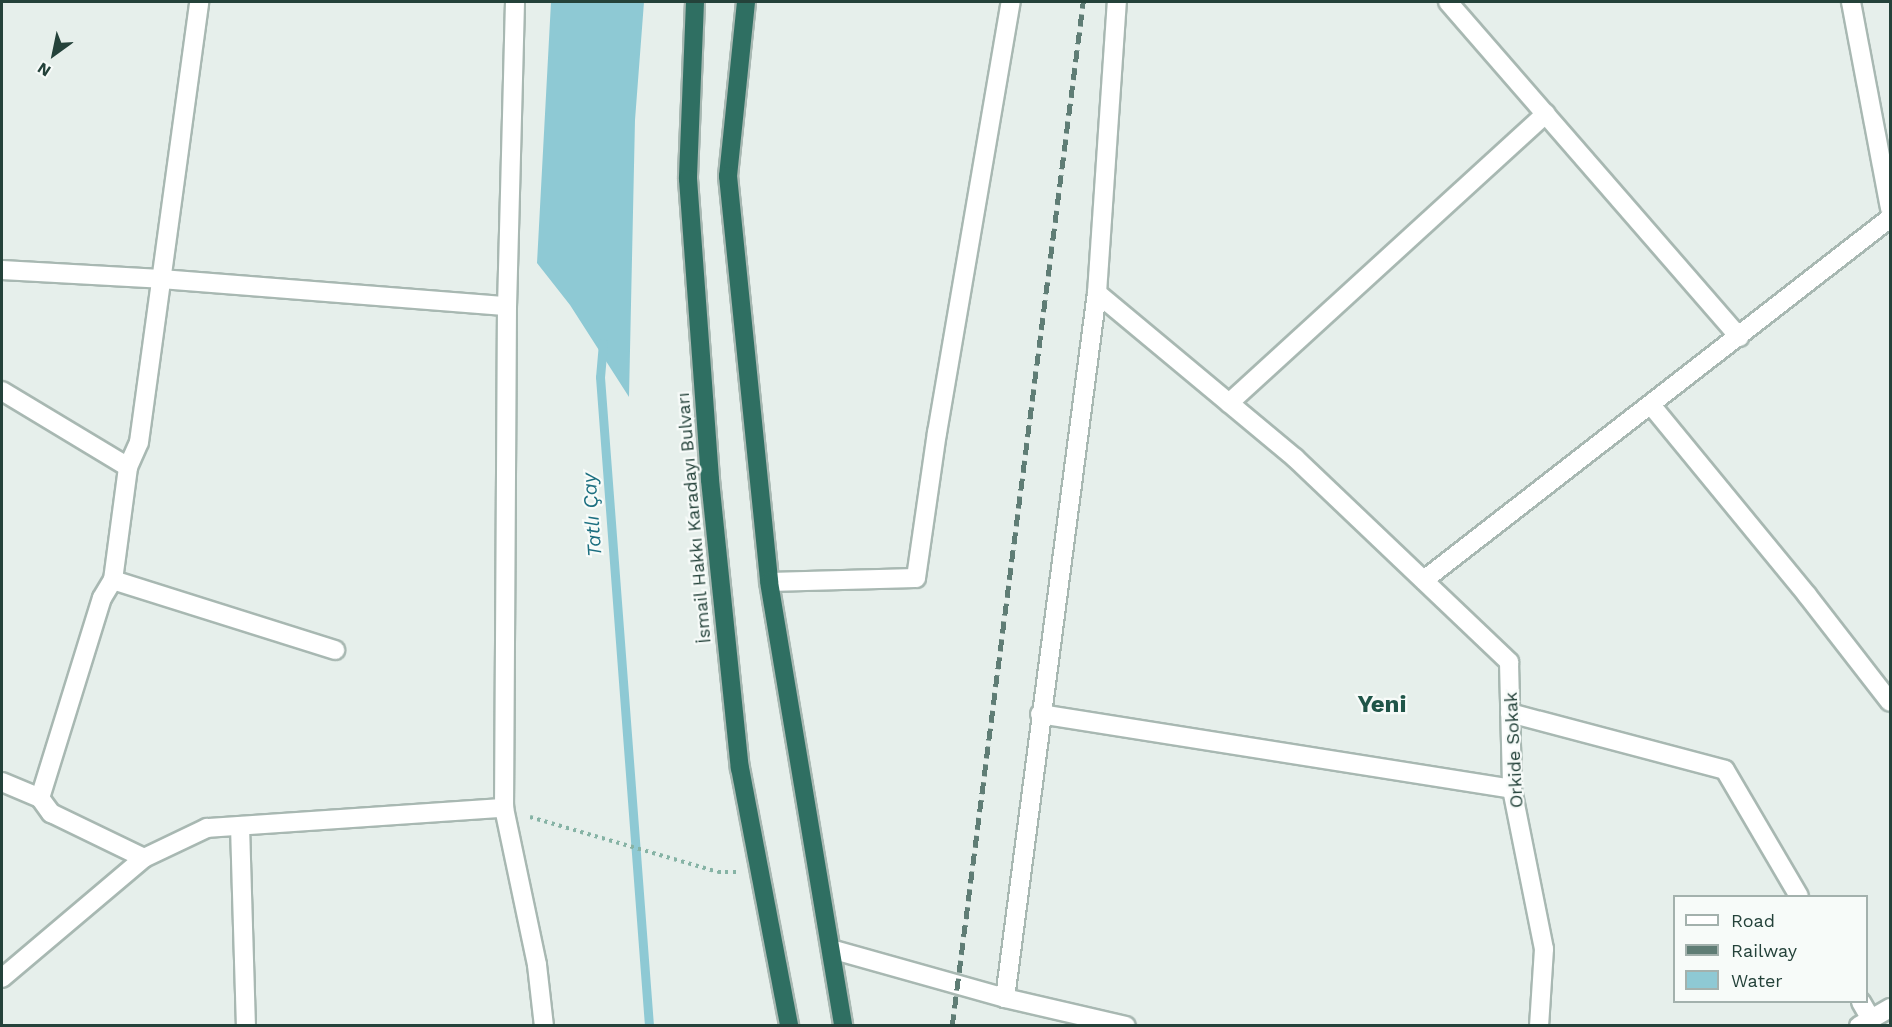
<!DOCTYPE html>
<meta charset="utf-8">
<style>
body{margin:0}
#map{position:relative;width:1892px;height:1027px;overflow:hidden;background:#e6efeb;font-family:"Work Sans",sans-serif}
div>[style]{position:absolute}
.water>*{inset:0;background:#8ec9d4}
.stream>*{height:9px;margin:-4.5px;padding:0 4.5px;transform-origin:4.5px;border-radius:4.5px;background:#8ec9d4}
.path>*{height:4px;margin-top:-2px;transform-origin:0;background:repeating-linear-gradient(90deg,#86b3a5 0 3px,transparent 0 7.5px)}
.roads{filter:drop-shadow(2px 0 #a8b8b2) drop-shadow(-2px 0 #a8b8b2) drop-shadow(0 2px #a8b8b2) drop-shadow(0 -2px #a8b8b2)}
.lane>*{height:18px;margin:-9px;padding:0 9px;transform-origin:9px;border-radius:9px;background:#fff}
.street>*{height:18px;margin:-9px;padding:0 9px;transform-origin:9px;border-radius:9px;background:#fff}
.secondary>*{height:18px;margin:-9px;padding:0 9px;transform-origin:9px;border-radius:9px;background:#fff}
.highway>*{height:18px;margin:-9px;padding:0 9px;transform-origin:9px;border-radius:9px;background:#2f6f62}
.rail>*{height:4.5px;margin-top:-2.25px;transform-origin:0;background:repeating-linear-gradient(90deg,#5f7d75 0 12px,transparent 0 18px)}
span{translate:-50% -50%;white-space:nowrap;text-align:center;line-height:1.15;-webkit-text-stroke:4.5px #f7fbf9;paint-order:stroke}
.street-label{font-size:18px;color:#24423a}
.water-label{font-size:20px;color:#1c6f80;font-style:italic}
.district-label{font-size:24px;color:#1f5548;font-weight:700}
.frame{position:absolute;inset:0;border:3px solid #24423a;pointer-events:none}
.legend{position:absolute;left:1673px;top:895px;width:195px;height:108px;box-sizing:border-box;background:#f7fbf9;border:2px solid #a3b1ad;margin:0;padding:8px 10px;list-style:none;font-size:18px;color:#24423a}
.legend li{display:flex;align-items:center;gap:12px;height:30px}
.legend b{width:30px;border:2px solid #a3b1ad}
.north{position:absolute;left:24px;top:24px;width:60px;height:60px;-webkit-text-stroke:4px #f7fbf9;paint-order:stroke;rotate:213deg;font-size:16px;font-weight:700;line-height:24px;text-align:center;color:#24423a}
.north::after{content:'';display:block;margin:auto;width:21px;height:27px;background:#24423a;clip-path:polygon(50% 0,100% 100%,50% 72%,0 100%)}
</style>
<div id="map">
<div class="water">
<div style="clip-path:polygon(551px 2px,644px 2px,635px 120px,629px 397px,570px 305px,537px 263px)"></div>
</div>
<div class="stream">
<div style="left:603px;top:343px;width:34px;rotate:95deg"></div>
<div style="left:600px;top:377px;width:651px;rotate:85.68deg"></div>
</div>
<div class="path">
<div style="left:530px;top:817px;width:196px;rotate:16.3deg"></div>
<div style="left:718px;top:872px;width:19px"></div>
</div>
<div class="roads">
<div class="lane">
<div style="left:769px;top:582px;width:147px;rotate:-1.6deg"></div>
<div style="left:916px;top:578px;width:147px;rotate:-81.8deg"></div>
<div style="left:937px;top:433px;width:437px;rotate:-80.3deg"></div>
</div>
<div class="street">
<div style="left:515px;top:2px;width:304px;rotate:91.5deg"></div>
<div style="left:507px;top:306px;width:502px;rotate:90.34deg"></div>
<div style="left:504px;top:808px;width:160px;rotate:78.1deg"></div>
<div style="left:537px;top:965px;width:61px;rotate:83.5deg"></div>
<div style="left:1448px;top:2px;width:444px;rotate:49deg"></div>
<div style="left:1851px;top:2px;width:210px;rotate:79.3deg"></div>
<div style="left:2px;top:270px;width:159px;rotate:3.2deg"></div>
<div style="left:161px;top:279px;width:347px;rotate:4.5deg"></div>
<div style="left:1097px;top:293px;width:258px;rotate:39.8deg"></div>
<div style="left:1295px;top:458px;width:296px;rotate:43.6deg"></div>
<div style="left:1509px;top:662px;width:127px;rotate:88.6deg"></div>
<div style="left:1512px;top:789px;width:163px;rotate:78.7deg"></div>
<div style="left:1544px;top:949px;width:77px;rotate:93.7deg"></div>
<div style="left:2px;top:391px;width:147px;rotate:31.1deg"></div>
<div style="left:1229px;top:403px;width:429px;rotate:-42.4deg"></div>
<div style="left:1651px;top:405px;width:246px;rotate:50.6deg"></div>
<div style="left:1807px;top:595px;width:135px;rotate:52.2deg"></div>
<div style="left:113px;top:580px;width:233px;rotate:17.5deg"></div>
<div style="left:1424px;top:580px;width:590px;rotate:-37.84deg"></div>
<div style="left:1510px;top:713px;width:222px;rotate:14.8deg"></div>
<div style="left:1725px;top:770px;width:146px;rotate:59.6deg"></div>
<div style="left:1040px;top:714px;width:478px;rotate:9deg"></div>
<div style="left:2px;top:782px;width:41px;rotate:22.8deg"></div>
<div style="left:40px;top:798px;width:19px;rotate:54deg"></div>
<div style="left:51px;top:813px;width:103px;rotate:25.8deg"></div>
<div style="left:40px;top:798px;width:209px;rotate:-72.8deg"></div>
<div style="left:102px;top:598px;width:21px;rotate:-59deg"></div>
<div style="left:113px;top:580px;width:114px;rotate:-82.4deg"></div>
<div style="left:128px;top:467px;width:27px;rotate:-66deg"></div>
<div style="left:139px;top:442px;width:444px;rotate:-82.2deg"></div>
<div style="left:240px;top:826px;width:200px;rotate:88.3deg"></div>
<div style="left:831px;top:949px;width:181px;rotate:15.7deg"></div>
<div style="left:1005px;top:998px;width:711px;rotate:-82.57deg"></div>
<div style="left:1097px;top:293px;width:292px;rotate:-86.1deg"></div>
<div style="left:2px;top:978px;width:186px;rotate:-40.2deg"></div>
<div style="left:144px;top:858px;width:70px;rotate:-25.5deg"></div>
<div style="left:207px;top:828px;width:298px;rotate:-3.9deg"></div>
<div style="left:1861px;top:1002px;width:20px;rotate:60deg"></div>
<div style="left:1859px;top:1026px;width:36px;rotate:-30deg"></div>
</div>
<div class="secondary">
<div style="left:1005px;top:998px;width:124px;rotate:13deg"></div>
</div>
<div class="highway">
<div style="left:695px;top:2px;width:177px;rotate:92.3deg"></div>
<div style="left:688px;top:179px;width:302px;rotate:85.8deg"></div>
<div style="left:710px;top:480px;width:290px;rotate:84.1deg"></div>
<div style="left:740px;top:768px;width:263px;rotate:79.2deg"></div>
<div style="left:746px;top:2px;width:175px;rotate:95.9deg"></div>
<div style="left:728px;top:176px;width:408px;rotate:84.2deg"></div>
<div style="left:769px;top:582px;width:450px;rotate:80.5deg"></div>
</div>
</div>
<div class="rail">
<div style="left:952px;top:1026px;width:1032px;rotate:-82.71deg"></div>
</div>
<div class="street-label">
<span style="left:694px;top:518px;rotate:-95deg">İsmail Hakkı Karadayı Bulvarı</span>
<span style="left:1514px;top:750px;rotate:-93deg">Orkide Sokak</span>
</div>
<div class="water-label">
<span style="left:592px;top:515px;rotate:-94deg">Tatlı Çay</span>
</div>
<div class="district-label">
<span style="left:1382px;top:705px">Yeni</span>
</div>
<div class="frame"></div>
<ul class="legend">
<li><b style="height:8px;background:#fff"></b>Road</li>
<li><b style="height:8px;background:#5f7d75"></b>Railway</li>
<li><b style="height:16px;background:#8ec9d4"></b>Water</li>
</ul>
<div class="north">N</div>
</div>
